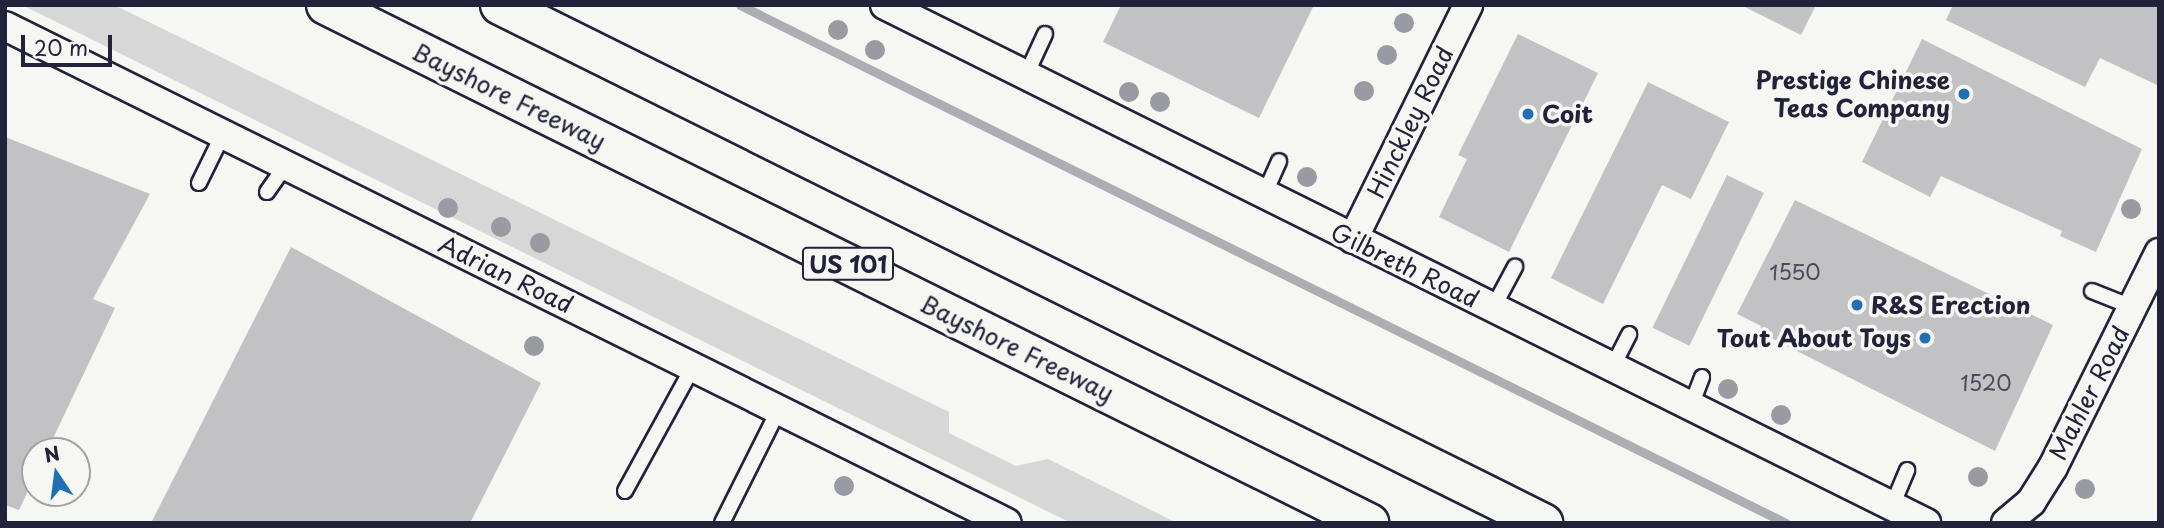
<!DOCTYPE html>
<style>
body{margin:0}
#map{position:relative;width:2164px;height:528px;overflow:hidden;background:#f6f6f2;font-family:"Playpen Sans",sans-serif}
div>[style]{position:absolute}
.green>*{inset:0;background:#d7d7d7}
.stream>*{height:9px;margin:-4.5px;padding:0 4.5px;transform-origin:4.5px;border-radius:4.5px;background:#adadb3}
.building>*{inset:0;background:#c2c2c4;transform-origin:0 0}
.roads{filter:drop-shadow(2px 0 #22223b) drop-shadow(-2px 0 #22223b) drop-shadow(0 2px #22223b) drop-shadow(0 -2px #22223b)}
.service>*{height:14px;margin:-7px;padding:0 7px;transform-origin:7px;border-radius:7px;background:#f6f6f2}
.minor>*{height:28px;margin:-14px;padding:0 14px;transform-origin:14px;border-radius:14px;background:#f6f6f2}
.motorway>*{height:38px;margin:-19px;padding:0 19px;transform-origin:19px;border-radius:19px;background:#f6f6f2}
.trees>*{width:20px;height:20px;margin:-10px;border-radius:50%;background:#9a9aa3}
.dots>*{width:19px;height:19px;translate:-50% -50%;box-sizing:border-box;border:4px solid #f6f6f2;border-radius:50%}
span{translate:-50% -50%;white-space:nowrap;text-align:center;line-height:1.15;-webkit-text-stroke:7px #f6f6f2;paint-order:stroke}
.number-label{font-size:21px;color:#4a4a5d}
.number-label span{-webkit-text-stroke-width:0}
.shield-label span{padding:2px 5px;background:#f6f6f2;border:2px solid;border-radius:5px;-webkit-text-stroke-width:0}
.shield-label{font-size:23px;color:#22223b;font-weight:700}
.poi-label{font-size:24px;color:#22223b;font-weight:700}
.right{translate:-100% -50%;text-align:right}
.left{translate:0 -50%;text-align:left}
.street-label{font-size:24px;color:#22223b}
.frame{position:absolute;inset:0;border:7px solid #22223b;pointer-events:none}
.north{position:absolute;left:21px;top:437px;width:70px;height:70px;box-sizing:border-box;background:#f6f6f2;border:2px solid #a1a1a9;border-radius:50%;rotate:347deg;font-size:19px;font-weight:700;line-height:28px;text-align:center;color:#22223b}
.north::after{content:'';display:block;margin:auto;width:24px;height:32px;background:#1f6fb2;clip-path:polygon(50% 0,100% 100%,50% 72%,0 100%)}
.scale{position:absolute;left:21px;top:35px;width:91px;height:32px;box-sizing:border-box;border:4px solid #22223b;border-top:0;padding-left:9px;font-size:21px;line-height:24px;white-space:nowrap;color:#22223b;-webkit-text-stroke:5px #f6f6f2;paint-order:stroke}
</style>
<div id="map">
<div class="green">
<div style="clip-path:polygon(22px 5px,114px 5px,949px 412px,949px 433px,1016px 466px,1048px 459px,1177px 523px,1071px 523px)"></div>
</div>
<div class="stream">
<div style="left:740px;top:5px;width:1167px;rotate:26.35deg"></div>
</div>
<div class="building">
<div style="clip-path:polygon(1121px 5px,1314px 5px,1259px 118px,1103px 42px)"></div>
<div style="clip-path:polygon(1741px 5px,1816px 5px,1801px 35px)"></div>
<div style="clip-path:polygon(1953px 5px,2159px 5px,2159px 86px,2100px 58px,2085px 87px,1946px 20px)"></div>
<div style="clip-path:polygon(1518px 34px,1598px 73px,1509px 252px,1439px 217px,1467px 159px,1458px 155px)"></div>
<div style="clip-path:polygon(1922px 39px,2142px 149px,2096px 252px,2060px 236px,2062px 231px,1941px 176px,1930px 197px,1862px 162px)"></div>
<div style="clip-path:polygon(1648px 82px,1729px 122px,1691px 199px,1662px 185px,1603px 304px,1551px 278px)"></div>
<div style="clip-path:polygon(5px 137px,150px 194px,93px 299px,115px 308px,47px 451px,35px 451px,35px 476px,19px 510px,5px 505px)"></div>
<div style="left:1727px;top:175px;width:41px;height:170px;rotate:26deg"></div>
<div style="clip-path:polygon(1795px 200px,2053px 325px,1995px 451px,1759px 332px,1761px 326px,1737px 314px)"></div>
<div style="clip-path:polygon(291px 247px,541px 383px,470px 523px,151px 523px)"></div>
</div>
<div class="roads">
<div class="service">
<div style="left:1027px;top:73px;width:43px;rotate:-65.2deg"></div>
<div style="left:199px;top:183px;width:55px;rotate:-63.9deg"></div>
<div style="left:267px;top:192px;width:33px;rotate:-55deg"></div>
<div style="left:1264px;top:195px;width:37px;rotate:-66deg"></div>
<div style="left:2092px;top:291px;width:43px;rotate:21.8deg"></div>
<div style="left:1493px;top:308px;width:47px;rotate:-61.8deg"></div>
<div style="left:1612px;top:368px;width:38px;rotate:-63deg"></div>
<div style="left:1691px;top:406px;width:31px;rotate:-69deg"></div>
<div style="left:625px;top:491px;width:141px;rotate:-61.3deg"></div>
<div style="left:1892px;top:506px;width:39px;rotate:-67deg"></div>
<div style="left:722px;top:523px;width:127px;rotate:-63.4deg"></div>
</div>
<div class="minor">
<div style="left:885px;top:5px;width:1163px;rotate:26.45deg"></div>
<div style="left:5px;top:26px;width:1118px;rotate:26.38deg"></div>
<div style="left:1353px;top:239px;width:261px;rotate:-63.8deg"></div>
<div style="left:2006px;top:523px;width:33px;rotate:-40deg"></div>
<div style="left:2031px;top:502px;width:41px;rotate:-57.8deg"></div>
<div style="left:2053px;top:467px;width:239px;rotate:-63.6deg"></div>
</div>
<div class="motorway">
<div style="left:326px;top:5px;width:1165px;rotate:26.41deg"></div>
<div style="left:500px;top:5px;width:1165px;rotate:26.41deg"></div>
</div>
</div>
<div class="trees">
<div style="left:1404px;top:23px"></div>
<div style="left:838px;top:30px"></div>
<div style="left:875px;top:50px"></div>
<div style="left:1387px;top:55px"></div>
<div style="left:1364px;top:91px"></div>
<div style="left:1129px;top:92px"></div>
<div style="left:1160px;top:102px"></div>
<div style="left:1307px;top:177px"></div>
<div style="left:448px;top:208px"></div>
<div style="left:2131px;top:209px"></div>
<div style="left:501px;top:227px"></div>
<div style="left:540px;top:243px"></div>
<div style="left:534px;top:346px"></div>
<div style="left:1728px;top:389px"></div>
<div style="left:1781px;top:415px"></div>
<div style="left:1978px;top:477px"></div>
<div style="left:844px;top:486px"></div>
<div style="left:2085px;top:489px"></div>
</div>
<div class="dots">
<div style="left:1964px;top:94px;background:#1f6fb2"></div>
<div style="left:1528px;top:114px;background:#1f6fb2"></div>
<div style="left:1857px;top:305px;background:#1f6fb2"></div>
<div style="left:1925px;top:338px;background:#1f6fb2"></div>
</div>
<div class="number-label">
<span style="left:1795px;top:271px">1550</span>
<span style="left:1986px;top:382px">1520</span>
</div>
<div class="shield-label">
<span style="left:848px;top:264px">US 101</span>
</div>
<div class="poi-label">
<span class="right" style="left:1950px;top:94px">Prestige Chinese<br>Teas Company</span>
<span class="left" style="left:1542px;top:114px">Coit</span>
<span class="left" style="left:1871px;top:305px">R&amp;S Erection</span>
<span class="right" style="left:1911px;top:338px">Tout About Toys</span>
</div>
<div class="street-label">
<span style="left:509px;top:96px;rotate:26deg">Bayshore Freeway</span>
<span style="left:1410px;top:122px;rotate:-64deg">Hinckley Road</span>
<span style="left:1405px;top:265px;rotate:26deg">Gilbreth Road</span>
<span style="left:506px;top:274px;rotate:26deg">Adrian Road</span>
<span style="left:1017px;top:348px;rotate:26deg">Bayshore Freeway</span>
<span style="left:2089px;top:393px;rotate:-63deg">Mahler Road</span>
</div>
<div class="frame"></div>
<div class="north">N</div>
<div class="scale">20 m</div>
</div>
